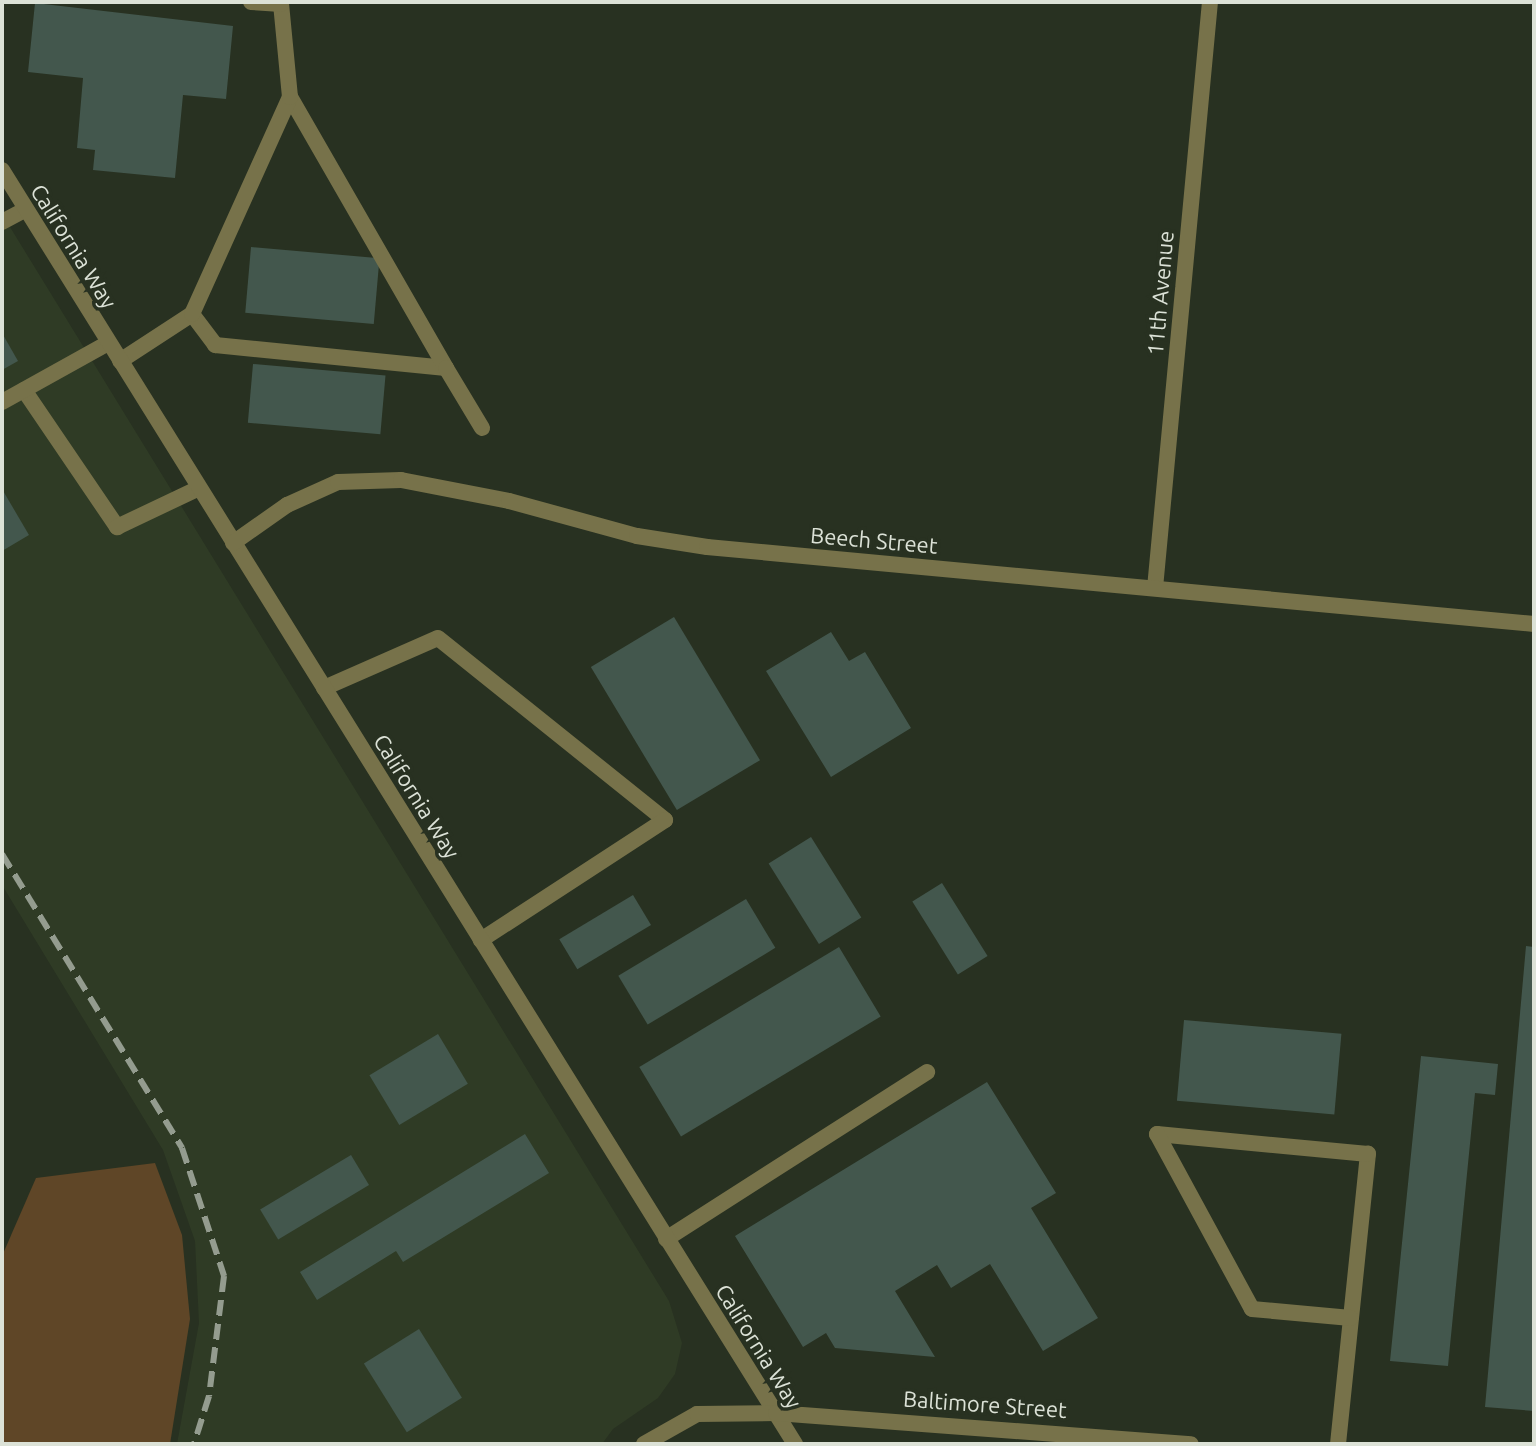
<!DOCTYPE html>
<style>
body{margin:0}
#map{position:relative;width:1536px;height:1446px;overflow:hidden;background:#283121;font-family:Ubuntu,sans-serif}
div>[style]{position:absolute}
.built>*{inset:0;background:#2f3b25}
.green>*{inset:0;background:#5f4627}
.building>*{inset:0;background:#43574d;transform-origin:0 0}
.service>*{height:16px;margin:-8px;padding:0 8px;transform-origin:8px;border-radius:8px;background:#77724a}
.minor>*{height:16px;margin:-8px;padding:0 8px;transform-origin:8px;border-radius:8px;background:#77724a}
.tertiary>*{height:16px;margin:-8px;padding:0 8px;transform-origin:8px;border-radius:8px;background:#77724a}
.rail>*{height:6px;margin-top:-3px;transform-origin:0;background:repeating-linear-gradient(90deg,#949c8f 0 16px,transparent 0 24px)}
span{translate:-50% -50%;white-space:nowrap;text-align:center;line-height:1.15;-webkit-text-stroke:7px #283121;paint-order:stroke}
.street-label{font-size:22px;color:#dce2d7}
.frame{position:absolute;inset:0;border:4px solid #dce2d7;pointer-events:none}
</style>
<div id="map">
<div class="built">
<div style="clip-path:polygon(2px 214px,669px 1301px,682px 1343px,675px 1374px,658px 1398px,613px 1429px,602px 1444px,177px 1444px,199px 1323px,195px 1241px,163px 1150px,2px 885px)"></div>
</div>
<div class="green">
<div style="clip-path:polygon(155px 1163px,182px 1235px,190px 1319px,170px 1444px,2px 1444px,2px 1256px,36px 1178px)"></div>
</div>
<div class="building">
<div style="clip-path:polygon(35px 3px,233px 26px,226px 99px,183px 95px,175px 178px,93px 170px,95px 150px,77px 148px,83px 78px,28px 72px)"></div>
<div style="left:251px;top:247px;width:129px;height:66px;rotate:5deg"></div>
<div style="clip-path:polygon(2px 333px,18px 361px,2px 370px)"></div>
<div style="left:253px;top:364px;width:133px;height:59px;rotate:5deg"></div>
<div style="clip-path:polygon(2px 489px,29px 535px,2px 551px)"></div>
<div style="left:674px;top:617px;width:167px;height:97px;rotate:59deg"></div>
<div style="clip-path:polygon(831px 632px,849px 661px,865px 652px,911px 728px,831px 777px,766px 671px)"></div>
<div style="left:811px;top:837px;width:95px;height:50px;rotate:58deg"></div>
<div style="left:942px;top:883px;width:86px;height:35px;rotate:58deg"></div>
<div style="left:633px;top:895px;width:35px;height:86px;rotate:59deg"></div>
<div style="left:746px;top:899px;width:57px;height:149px;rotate:59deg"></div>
<div style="clip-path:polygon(1526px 946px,1534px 947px,1534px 1411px,1485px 1407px)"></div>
<div style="left:839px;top:947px;width:81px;height:233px;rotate:59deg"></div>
<div style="left:1184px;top:1020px;width:158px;height:81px;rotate:5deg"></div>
<div style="left:438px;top:1034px;width:58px;height:80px;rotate:59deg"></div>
<div style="clip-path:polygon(1421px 1056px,1498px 1064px,1495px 1095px,1475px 1093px,1448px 1366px,1390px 1361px)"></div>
<div style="clip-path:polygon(987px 1082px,1056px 1193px,1031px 1208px,1098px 1318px,1043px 1351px,990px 1264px,951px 1288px,937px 1265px,895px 1291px,935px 1357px,835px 1348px,826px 1333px,803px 1347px,735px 1236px)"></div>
<div style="clip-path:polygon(525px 1134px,549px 1173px,403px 1262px,396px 1251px,317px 1300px,300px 1272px)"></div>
<div style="left:351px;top:1155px;width:35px;height:106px;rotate:59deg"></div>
<div style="left:419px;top:1329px;width:81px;height:65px;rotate:58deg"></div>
</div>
<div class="service">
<div style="left:2px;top:222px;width:26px;rotate:-28deg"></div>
<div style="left:192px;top:314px;width:39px;rotate:53deg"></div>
<div style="left:215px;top:345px;width:232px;rotate:5.7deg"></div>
<div style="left:446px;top:368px;width:313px;rotate:-119.9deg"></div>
<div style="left:120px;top:361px;width:86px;rotate:-33.1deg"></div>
<div style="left:192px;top:314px;width:238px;rotate:-65.7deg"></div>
<div style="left:290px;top:97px;width:93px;rotate:-95.5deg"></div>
<div style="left:281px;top:4px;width:30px;rotate:-176deg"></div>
<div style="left:446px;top:368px;width:70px;rotate:59deg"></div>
<div style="left:24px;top:390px;width:166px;rotate:55.8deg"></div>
<div style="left:117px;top:527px;width:91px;rotate:-25.4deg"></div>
<div style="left:2px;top:402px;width:121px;rotate:-29.1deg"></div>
<div style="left:324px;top:688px;width:124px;rotate:-23.7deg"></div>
<div style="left:438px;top:638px;width:291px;rotate:38.7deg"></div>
<div style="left:665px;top:820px;width:220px;rotate:146.9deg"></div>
<div style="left:666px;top:1239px;width:310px;rotate:-32.6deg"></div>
<div style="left:1338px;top:1444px;width:292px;rotate:-84.1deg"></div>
<div style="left:1368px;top:1154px;width:212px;rotate:-174.6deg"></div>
<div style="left:1157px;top:1134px;width:199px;rotate:61.5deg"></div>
<div style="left:1252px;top:1309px;width:99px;rotate:5.2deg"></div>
</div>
<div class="minor">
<div style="left:1155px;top:588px;width:589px;rotate:-84.64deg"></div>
</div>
<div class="tertiary">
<div style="left:2px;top:170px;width:1501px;rotate:58.1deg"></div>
<div style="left:233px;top:543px;width:66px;rotate:-35.1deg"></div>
<div style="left:287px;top:505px;width:56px;rotate:-24.3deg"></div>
<div style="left:338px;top:482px;width:63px;rotate:-1.8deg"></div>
<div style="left:401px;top:480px;width:110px;rotate:11deg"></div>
<div style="left:509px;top:501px;width:133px;rotate:15.3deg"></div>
<div style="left:637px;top:536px;width:71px;rotate:8.9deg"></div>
<div style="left:707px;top:547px;width:831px;rotate:5.32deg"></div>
<div style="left:644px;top:1444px;width:61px;rotate:-29.5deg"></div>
<div style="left:697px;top:1414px;width:79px;rotate:-0.7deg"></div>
<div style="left:776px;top:1413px;width:416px;rotate:4.3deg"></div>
</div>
<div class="rail">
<div style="left:2px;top:854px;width:345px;rotate:58.5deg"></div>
<div style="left:182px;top:1148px;width:135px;rotate:71.8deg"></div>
<div style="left:224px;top:1276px;width:121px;rotate:97.1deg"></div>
<div style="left:209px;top:1396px;width:50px;rotate:107.4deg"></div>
</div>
<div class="street-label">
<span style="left:74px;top:246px;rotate:58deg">California Way</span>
<span style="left:1160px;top:293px;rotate:-85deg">11th Avenue</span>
<span style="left:874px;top:540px;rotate:5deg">Beech Street</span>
<span style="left:417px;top:796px;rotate:58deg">California Way</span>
<span style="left:759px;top:1346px;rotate:58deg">California Way</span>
<span style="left:985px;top:1404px;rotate:4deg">Baltimore Street</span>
</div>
<div class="frame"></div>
</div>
